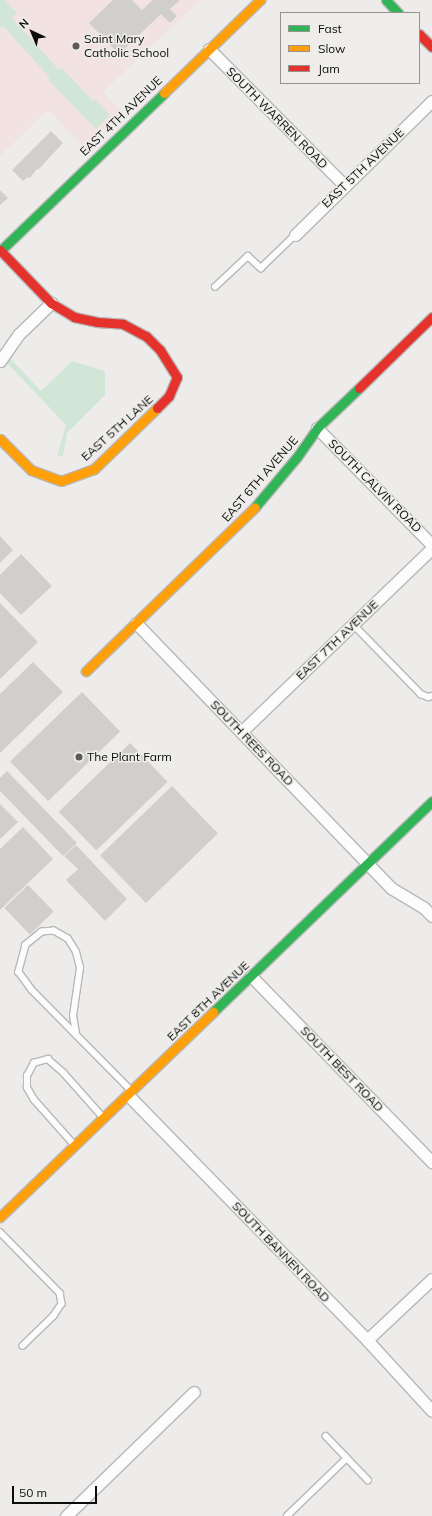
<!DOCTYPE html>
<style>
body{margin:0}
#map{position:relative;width:432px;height:1516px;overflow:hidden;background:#edeceb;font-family:Mulish,sans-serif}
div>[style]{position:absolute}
.education>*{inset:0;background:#f2e3e2}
.green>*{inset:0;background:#d1e6d6}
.building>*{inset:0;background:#d0cfce;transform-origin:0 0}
.roads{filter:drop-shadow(1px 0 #b8b8b7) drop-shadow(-1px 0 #b8b8b7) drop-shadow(0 1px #b8b8b7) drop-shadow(0 -1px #b8b8b7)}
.lane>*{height:5.5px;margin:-2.75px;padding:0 2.75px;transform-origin:2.75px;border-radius:2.75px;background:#fcfcfc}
.street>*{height:11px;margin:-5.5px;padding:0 5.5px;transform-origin:5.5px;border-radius:5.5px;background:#fcfcfc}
.fast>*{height:9px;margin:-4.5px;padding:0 4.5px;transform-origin:4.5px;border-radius:4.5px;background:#30b455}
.slow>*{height:9px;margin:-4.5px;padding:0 4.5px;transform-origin:4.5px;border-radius:4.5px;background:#ff9f0a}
.jam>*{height:9px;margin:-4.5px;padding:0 4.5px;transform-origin:4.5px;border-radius:4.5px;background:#e5322d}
.dots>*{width:11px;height:11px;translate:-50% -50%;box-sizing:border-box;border:2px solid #eeedea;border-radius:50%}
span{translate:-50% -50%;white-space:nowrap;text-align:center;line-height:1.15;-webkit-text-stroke:3px #eeedea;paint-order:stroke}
.poi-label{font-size:12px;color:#0c0c0b}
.left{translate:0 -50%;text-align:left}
.street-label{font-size:12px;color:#0c0c0b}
.legend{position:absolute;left:280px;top:12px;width:140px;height:72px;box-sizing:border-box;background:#eeedea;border:1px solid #949391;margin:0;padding:5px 7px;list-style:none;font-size:12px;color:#0c0c0b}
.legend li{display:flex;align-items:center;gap:8px;height:20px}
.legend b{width:20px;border:1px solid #949391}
.north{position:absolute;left:12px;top:12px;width:40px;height:40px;-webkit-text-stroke:3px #eeedea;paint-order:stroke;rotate:316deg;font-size:11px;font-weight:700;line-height:16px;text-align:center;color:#0c0c0b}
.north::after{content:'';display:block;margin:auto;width:14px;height:18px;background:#0c0c0b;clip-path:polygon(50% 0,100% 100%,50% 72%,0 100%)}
.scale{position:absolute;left:12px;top:1486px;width:85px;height:18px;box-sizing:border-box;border:2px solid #0c0c0b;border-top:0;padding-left:5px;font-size:12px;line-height:14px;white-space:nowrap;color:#0c0c0b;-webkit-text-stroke:3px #eeedea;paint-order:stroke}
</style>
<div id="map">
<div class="education">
<div style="clip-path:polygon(0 0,201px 0,103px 92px,123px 113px,86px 150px,48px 110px,0 156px)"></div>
</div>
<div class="green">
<div style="clip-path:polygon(0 0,5px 0,17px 13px,12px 18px,59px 70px,62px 68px,93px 101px,95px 99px,110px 115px,96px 129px,48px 80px,50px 78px,3px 26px,0 28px)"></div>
<div style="clip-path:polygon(10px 358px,41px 391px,72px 361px,105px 371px,105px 395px,67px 433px,63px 456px,57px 456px,66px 425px,7px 363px)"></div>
</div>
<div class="building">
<div style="clip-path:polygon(113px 0,132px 0,142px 10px,153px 0,180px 0,170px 9px,177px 16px,170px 23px,161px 14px,119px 54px,89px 23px)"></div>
<div style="clip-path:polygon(51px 131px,63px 143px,38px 170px,37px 169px,30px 178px,28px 177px,23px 181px,12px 170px)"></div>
<div style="clip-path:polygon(0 190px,8px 198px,0 205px)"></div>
<div style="clip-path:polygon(0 536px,13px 550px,0 563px)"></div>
<div style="clip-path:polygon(21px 554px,52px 586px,21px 615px,0 593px,0 575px)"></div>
<div style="clip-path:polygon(0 603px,38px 642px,0 679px)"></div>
<div style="clip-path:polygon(33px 662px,63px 692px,0 753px,0 694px)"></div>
<div style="left:82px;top:692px;width:55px;height:100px;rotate:46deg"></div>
<div style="left:130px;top:743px;width:54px;height:99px;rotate:46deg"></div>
<div style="clip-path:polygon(7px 771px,77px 843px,63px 856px,0 791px,0 778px)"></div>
<div style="left:172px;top:786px;width:66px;height:100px;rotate:46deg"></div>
<div style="clip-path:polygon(0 804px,18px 822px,0 839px)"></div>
<div style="clip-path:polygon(23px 827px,53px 859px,0 910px,0 849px)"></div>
<div style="clip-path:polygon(76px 845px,127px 899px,105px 921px,66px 880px,78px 869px,64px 856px)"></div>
<div style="left:28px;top:885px;width:37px;height:33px;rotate:46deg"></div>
</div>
<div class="roads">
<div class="lane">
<div style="left:215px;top:287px;width:45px;rotate:-43.2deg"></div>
<div style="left:248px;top:256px;width:18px;rotate:43deg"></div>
<div style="left:261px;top:268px;width:47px;rotate:-44.1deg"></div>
<div style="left:353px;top:624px;width:98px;rotate:45.8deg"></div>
<div style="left:421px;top:694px;width:8px;rotate:23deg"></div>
<div style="left:428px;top:697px;width:4px;rotate:-14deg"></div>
<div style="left:76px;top:1033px;width:17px;rotate:-100deg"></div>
<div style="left:73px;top:1016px;width:49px;rotate:-81.7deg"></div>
<div style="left:80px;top:968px;width:16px;rotate:-104deg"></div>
<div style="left:76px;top:952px;width:15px;rotate:-122deg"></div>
<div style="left:68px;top:939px;width:16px;rotate:-150deg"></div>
<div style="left:54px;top:931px;width:12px;rotate:175deg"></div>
<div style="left:42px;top:932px;width:21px;rotate:141deg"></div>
<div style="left:26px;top:945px;width:28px;rotate:105deg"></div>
<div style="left:19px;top:972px;width:22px;rotate:54deg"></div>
<div style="left:32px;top:990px;width:139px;rotate:45.3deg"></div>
<div style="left:73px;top:1144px;width:59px;rotate:-131.6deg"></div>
<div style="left:34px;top:1100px;width:14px;rotate:-120deg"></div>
<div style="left:27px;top:1088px;width:12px;rotate:-90deg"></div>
<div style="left:27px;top:1076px;width:15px;rotate:-62deg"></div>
<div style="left:34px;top:1063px;width:15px;rotate:-16deg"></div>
<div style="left:48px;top:1059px;width:21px;rotate:41deg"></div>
<div style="left:64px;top:1073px;width:59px;rotate:48.4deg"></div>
<div style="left:0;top:1232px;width:86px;rotate:45.5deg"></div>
<div style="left:60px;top:1293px;width:11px;rotate:80deg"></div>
<div style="left:62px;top:1304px;width:14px;rotate:124deg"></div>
<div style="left:54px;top:1316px;width:43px;rotate:135.9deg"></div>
<div style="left:326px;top:1436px;width:61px;rotate:46.3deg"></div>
<div style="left:287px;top:1516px;width:83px;rotate:-44deg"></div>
</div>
<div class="street">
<div style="left:209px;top:49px;width:193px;rotate:45.2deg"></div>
<div style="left:295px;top:235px;width:192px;rotate:-44.4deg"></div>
<div style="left:0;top:361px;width:33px;rotate:-55deg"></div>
<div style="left:19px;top:334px;width:45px;rotate:-44.1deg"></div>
<div style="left:317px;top:428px;width:164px;rotate:45.5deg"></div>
<div style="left:136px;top:623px;width:368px;rotate:46.1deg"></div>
<div style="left:391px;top:888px;width:37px;rotate:31deg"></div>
<div style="left:423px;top:907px;width:13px;rotate:45deg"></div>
<div style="left:241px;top:732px;width:265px;rotate:-43.9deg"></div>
<div style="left:251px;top:976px;width:260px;rotate:45.8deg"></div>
<div style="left:128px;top:1095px;width:342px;rotate:45.7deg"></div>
<div style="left:367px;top:1340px;width:96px;rotate:47.5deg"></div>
<div style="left:367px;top:1340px;width:89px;rotate:-43.2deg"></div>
<div style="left:66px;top:1516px;width:178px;rotate:-44.1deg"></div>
</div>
<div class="fast">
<div style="left:386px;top:0;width:18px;rotate:47deg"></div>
<div style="left:0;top:251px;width:228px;rotate:-43.9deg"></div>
<div style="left:255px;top:507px;width:65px;rotate:-50deg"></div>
<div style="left:297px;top:457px;width:35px;rotate:-55deg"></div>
<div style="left:317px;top:428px;width:58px;rotate:-43.6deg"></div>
<div style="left:213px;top:1012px;width:304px;rotate:-43.9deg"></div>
</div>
<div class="slow">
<div style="left:164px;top:93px;width:134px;rotate:-44.1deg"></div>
<div style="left:0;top:439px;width:44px;rotate:45deg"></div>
<div style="left:31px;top:470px;width:32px;rotate:20deg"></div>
<div style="left:61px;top:481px;width:35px;rotate:-20deg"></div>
<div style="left:94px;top:469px;width:88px;rotate:-44.1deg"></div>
<div style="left:86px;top:671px;width:235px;rotate:-44.1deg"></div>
<div style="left:0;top:1217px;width:296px;rotate:-43.9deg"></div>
</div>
<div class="jam">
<div style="left:419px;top:34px;width:18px;rotate:45deg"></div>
<div style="left:0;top:250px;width:74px;rotate:46.1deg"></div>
<div style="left:51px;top:303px;width:27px;rotate:31deg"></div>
<div style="left:74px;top:317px;width:24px;rotate:12deg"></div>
<div style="left:97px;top:322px;width:26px;rotate:4deg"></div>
<div style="left:123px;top:324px;width:26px;rotate:28deg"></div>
<div style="left:146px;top:336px;width:20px;rotate:45deg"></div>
<div style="left:160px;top:350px;width:32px;rotate:58deg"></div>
<div style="left:177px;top:377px;width:21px;rotate:113deg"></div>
<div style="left:169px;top:396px;width:17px;rotate:135deg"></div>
<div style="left:359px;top:388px;width:102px;rotate:-44.2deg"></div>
</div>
</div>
<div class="dots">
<div style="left:76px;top:46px;background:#5b5a59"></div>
<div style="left:79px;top:757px;background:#5b5a59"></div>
</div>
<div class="poi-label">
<span class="left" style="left:84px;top:46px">Saint Mary<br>Catholic School</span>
<span class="left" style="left:87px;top:757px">The Plant Farm</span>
</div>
<div class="street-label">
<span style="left:121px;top:116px;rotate:-44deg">EAST 4TH AVENUE</span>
<span style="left:277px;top:118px;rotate:45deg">SOUTH WARREN ROAD</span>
<span style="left:363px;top:168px;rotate:-44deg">EAST 5TH AVENUE</span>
<span style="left:117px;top:428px;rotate:-42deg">EAST 5TH LANE</span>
<span style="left:260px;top:479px;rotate:-49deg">EAST 6TH AVENUE</span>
<span style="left:375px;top:486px;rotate:45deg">SOUTH CALVIN ROAD</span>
<span style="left:337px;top:640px;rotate:-44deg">EAST 7TH AVENUE</span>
<span style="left:252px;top:743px;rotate:46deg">SOUTH REES ROAD</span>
<span style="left:208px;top:1001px;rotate:-44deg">EAST 8TH AVENUE</span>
<span style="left:342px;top:1069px;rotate:46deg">SOUTH BEST ROAD</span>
<span style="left:281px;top:1252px;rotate:46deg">SOUTH BANNEN ROAD</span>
</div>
<ul class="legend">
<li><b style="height:5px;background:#30b455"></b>Fast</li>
<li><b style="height:5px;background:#ff9f0a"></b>Slow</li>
<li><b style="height:5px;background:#e5322d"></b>Jam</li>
</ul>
<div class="north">N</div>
<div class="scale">50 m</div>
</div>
